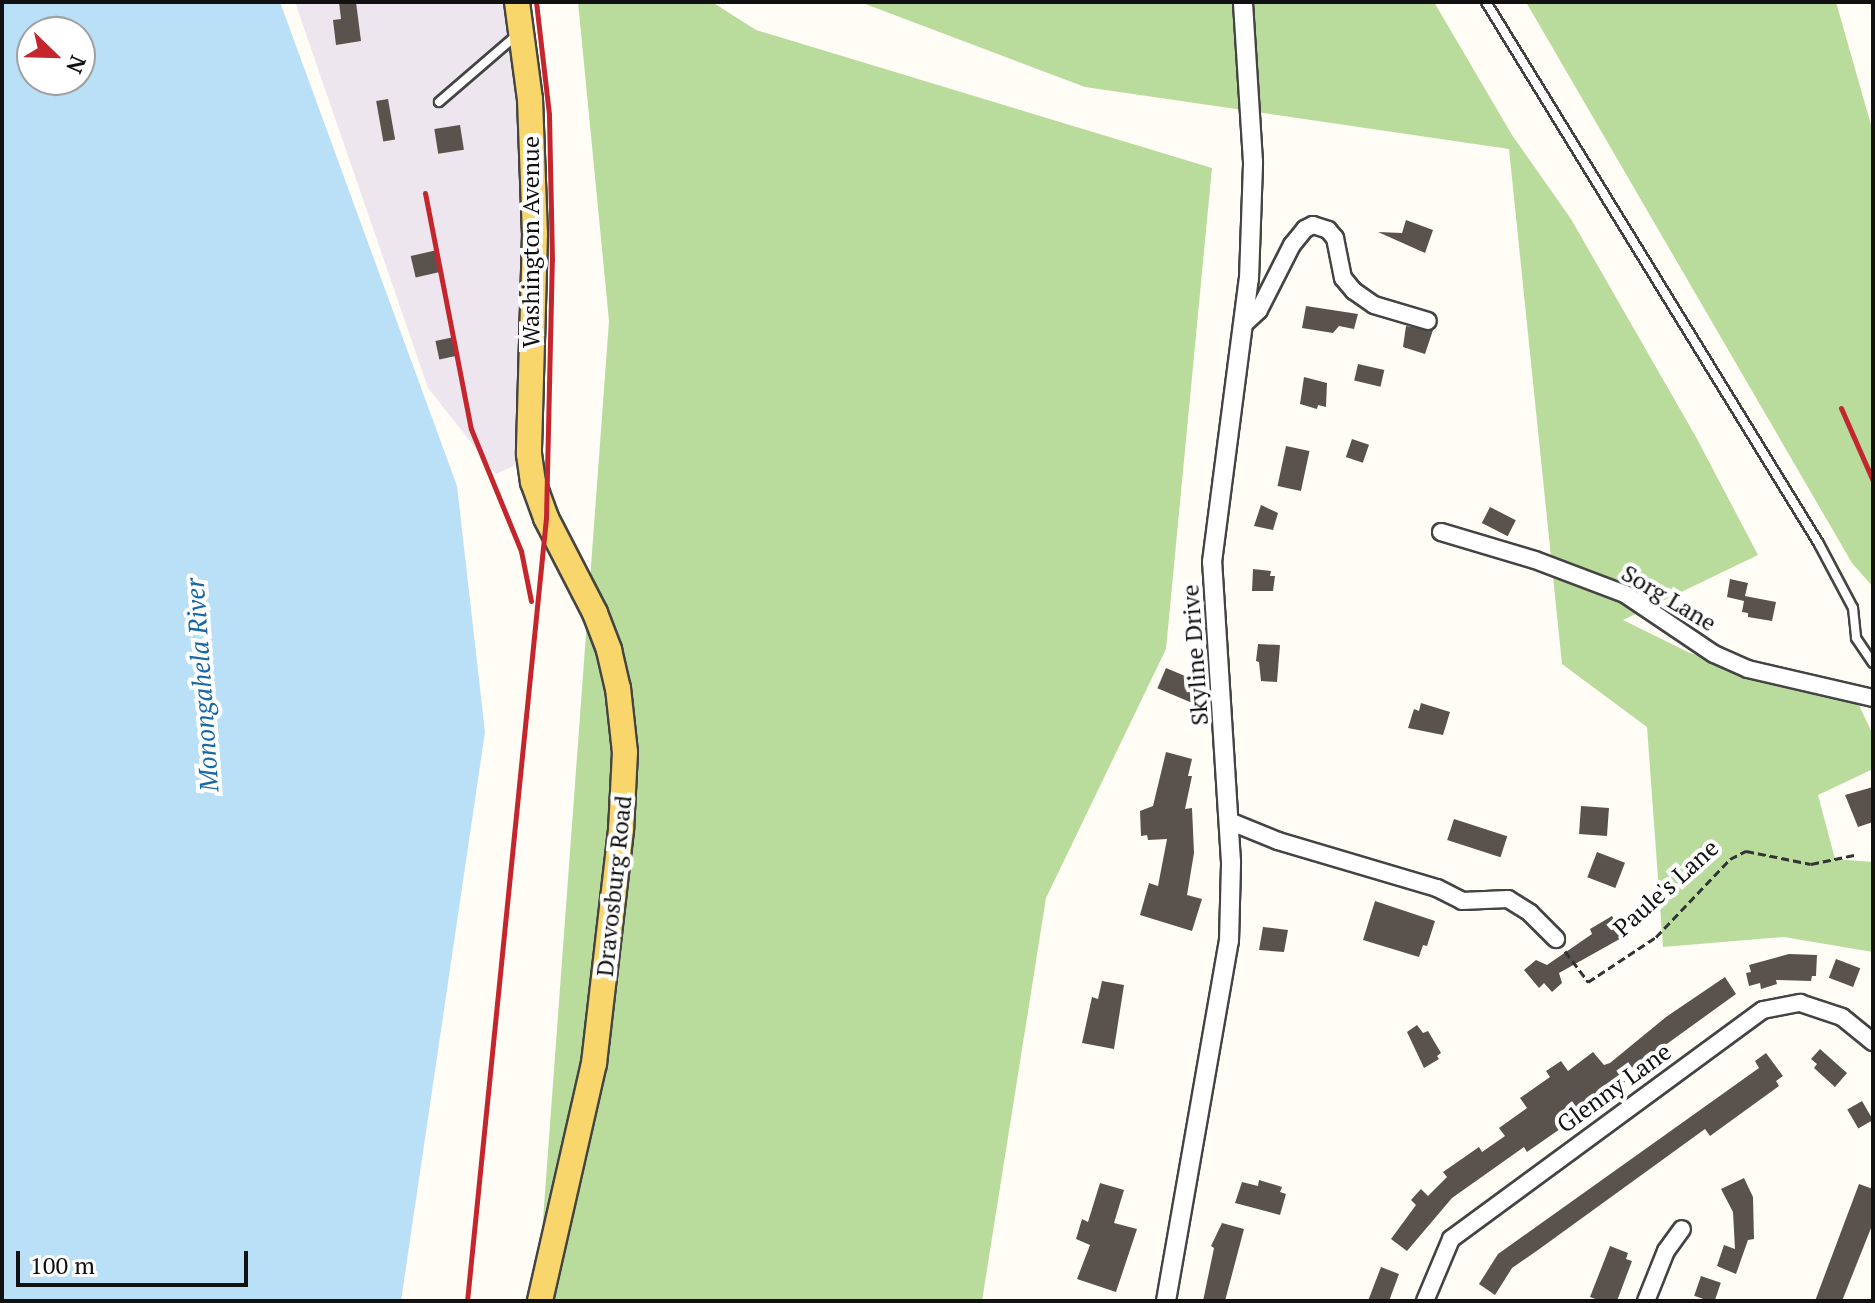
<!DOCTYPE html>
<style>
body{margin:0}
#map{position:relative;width:1875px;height:1303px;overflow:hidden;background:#fffdf5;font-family:"PT Serif",serif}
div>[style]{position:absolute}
.industrial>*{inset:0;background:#eee6ef}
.forest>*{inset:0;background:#b9dc9c}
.water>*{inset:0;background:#b9e0f7}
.building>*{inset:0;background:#5a524d;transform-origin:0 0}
.path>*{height:3px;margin-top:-1.5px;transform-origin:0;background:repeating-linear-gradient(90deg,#333 0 8px,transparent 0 12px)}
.roads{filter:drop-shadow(2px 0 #444) drop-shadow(-2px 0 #444) drop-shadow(0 2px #444) drop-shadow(0 -2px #444)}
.service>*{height:8px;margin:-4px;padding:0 4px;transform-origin:4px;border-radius:4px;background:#fff}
.minor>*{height:16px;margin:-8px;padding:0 8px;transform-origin:8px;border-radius:8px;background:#fff}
.tertiary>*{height:18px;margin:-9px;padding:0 9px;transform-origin:9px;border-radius:9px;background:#fff}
.primary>*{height:24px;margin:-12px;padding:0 12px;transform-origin:12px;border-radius:12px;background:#f9d66b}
.rail>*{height:5px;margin:-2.5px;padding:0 2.5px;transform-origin:2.5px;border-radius:2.5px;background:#c4262e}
span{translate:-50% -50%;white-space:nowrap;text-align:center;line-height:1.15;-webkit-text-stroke:8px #fff;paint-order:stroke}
.street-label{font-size:24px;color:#111}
.water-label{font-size:26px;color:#1768a6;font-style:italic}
.frame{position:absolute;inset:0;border:4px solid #111;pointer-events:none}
.north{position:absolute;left:16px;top:16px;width:80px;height:80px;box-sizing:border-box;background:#fff;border:2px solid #a0a0a0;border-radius:50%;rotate:113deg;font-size:22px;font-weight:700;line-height:32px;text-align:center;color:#111}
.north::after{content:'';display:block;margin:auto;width:28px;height:36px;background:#c4262e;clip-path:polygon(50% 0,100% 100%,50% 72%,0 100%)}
.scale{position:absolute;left:16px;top:1251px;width:232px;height:36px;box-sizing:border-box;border:4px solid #111;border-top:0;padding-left:10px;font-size:24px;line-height:28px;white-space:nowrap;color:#111;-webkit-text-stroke:6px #fff;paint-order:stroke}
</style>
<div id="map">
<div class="industrial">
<div style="clip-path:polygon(295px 2px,504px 2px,525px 167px,518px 464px,496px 474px,428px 388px)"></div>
</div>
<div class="forest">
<div style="clip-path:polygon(578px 2px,712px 2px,756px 30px,1212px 168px,1166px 649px,1046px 898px,982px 1301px,537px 1301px,609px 321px)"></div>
<div style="clip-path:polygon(860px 2px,1434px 2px,1512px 135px,1571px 219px,1696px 437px,1758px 555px,1623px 620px,1690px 653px,1858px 703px,1873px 735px,1873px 769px,1818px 795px,1835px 859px,1873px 862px,1873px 952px,1784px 937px,1663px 947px,1647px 727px,1562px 664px,1509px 149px,1085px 87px)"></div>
<div style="clip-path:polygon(1526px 2px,1836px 2px,1873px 132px,1873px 587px,1852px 563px)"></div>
</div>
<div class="water">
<div style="clip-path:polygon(evenodd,2px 2px,280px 2px,457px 486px,485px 732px,401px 1301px,2px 1301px,2px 2px,32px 32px,80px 32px,80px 80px,32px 80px,32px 32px)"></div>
</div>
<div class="building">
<div style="clip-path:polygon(339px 2px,356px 2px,361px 41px,336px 45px,333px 20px,341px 19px)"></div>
<div style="left:388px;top:99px;width:41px;height:12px;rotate:80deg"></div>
<div style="left:460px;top:125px;width:25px;height:26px;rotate:81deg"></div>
<div style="clip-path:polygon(1406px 220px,1433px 230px,1425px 253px,1378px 232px,1402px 233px)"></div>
<div style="left:437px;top:250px;width:22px;height:27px;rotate:77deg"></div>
<div style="clip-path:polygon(1306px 306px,1358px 314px,1354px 329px,1339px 326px,1333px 333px,1302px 328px)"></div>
<div style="clip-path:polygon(1406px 326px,1433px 330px,1425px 354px,1403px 347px)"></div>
<div style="left:454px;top:337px;width:19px;height:19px;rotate:78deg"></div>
<div style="left:1358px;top:364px;width:27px;height:17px;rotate:13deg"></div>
<div style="clip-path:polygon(1304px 377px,1327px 383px,1326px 407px,1318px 405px,1317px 409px,1300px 404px)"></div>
<div style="left:1352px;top:439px;width:18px;height:19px;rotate:19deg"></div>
<div style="left:1286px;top:446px;width:24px;height:41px;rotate:12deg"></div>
<div style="clip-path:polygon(1261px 505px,1278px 513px,1273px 530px,1254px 526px)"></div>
<div style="left:1490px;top:507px;width:29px;height:18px;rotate:27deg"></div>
<div style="clip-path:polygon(1253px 569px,1271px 571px,1270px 576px,1275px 576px,1273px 591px,1252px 591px)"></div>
<div style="clip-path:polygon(1730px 579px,1748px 583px,1745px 596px,1776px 602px,1772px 621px,1748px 617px,1748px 613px,1742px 612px,1744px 601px,1727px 597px)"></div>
<div style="clip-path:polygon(1258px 644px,1280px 645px,1277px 682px,1261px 681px,1259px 662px,1256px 661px)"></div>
<div style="left:1166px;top:668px;width:38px;height:22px;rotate:23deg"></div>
<div style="clip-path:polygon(1421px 703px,1450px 712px,1443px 735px,1408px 728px,1414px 709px,1419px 711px)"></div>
<div style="clip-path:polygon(1166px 752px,1192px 759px,1188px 776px,1192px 776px,1185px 809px,1192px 808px,1194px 853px,1187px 895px,1202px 899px,1192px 931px,1140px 915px,1149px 883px,1158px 886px,1167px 839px,1148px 840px,1147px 835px,1141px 836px,1140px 811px,1153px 806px)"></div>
<div style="clip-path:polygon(1873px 787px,1873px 822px,1858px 827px,1845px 795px)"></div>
<div style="left:1581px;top:806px;width:28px;height:28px;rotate:4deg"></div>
<div style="left:1454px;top:819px;width:56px;height:22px;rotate:18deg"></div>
<div style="left:1597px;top:852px;width:30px;height:27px;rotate:21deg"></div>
<div style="clip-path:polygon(1375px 901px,1435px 921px,1427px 946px,1423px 945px,1419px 957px,1363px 940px)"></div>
<div style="clip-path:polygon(1612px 916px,1625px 936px,1559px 973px,1562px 983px,1552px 992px,1544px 983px,1539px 988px,1524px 970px,1536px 960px,1547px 965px,1592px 934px,1590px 929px)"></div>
<div style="clip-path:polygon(1263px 927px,1288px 930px,1284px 952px,1259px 950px)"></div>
<div style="clip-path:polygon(1789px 954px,1817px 955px,1816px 976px,1812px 976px,1811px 981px,1776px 980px,1777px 984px,1761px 989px,1760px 983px,1749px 986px,1746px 973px,1751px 972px,1749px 965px)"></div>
<div style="left:1836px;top:959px;width:26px;height:20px;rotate:21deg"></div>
<div style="clip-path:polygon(1725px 977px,1736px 994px,1621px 1077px,1625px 1082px,1611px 1092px,1608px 1088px,1560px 1129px,1527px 1152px,1524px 1147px,1452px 1198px,1407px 1251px,1391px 1239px,1416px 1205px,1411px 1200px,1421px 1189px,1428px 1196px,1447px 1177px,1443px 1172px,1479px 1147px,1482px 1152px,1505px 1136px,1499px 1128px,1527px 1108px,1520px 1098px,1550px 1077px,1546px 1071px,1561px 1061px,1568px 1071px,1593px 1052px,1604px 1065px,1610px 1063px,1666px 1017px)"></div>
<div style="clip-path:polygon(1102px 981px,1124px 985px,1114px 1049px,1082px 1043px,1092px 997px,1098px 999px)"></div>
<div style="clip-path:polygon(1417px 1025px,1423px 1033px,1428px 1031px,1441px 1053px,1437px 1056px,1439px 1059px,1424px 1068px,1407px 1032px)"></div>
<div style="clip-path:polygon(1820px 1049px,1847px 1073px,1835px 1087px,1814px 1068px,1817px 1064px,1811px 1059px)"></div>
<div style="clip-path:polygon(1766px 1053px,1783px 1076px,1776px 1081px,1779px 1086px,1710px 1136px,1705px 1129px,1538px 1250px,1512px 1268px,1495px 1295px,1479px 1284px,1498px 1254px,1759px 1068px,1755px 1061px)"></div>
<div style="left:1862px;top:1101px;width:22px;height:17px;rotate:60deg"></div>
<div style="clip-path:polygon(1744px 1178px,1753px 1197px,1754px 1239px,1748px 1240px,1736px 1274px,1717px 1266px,1724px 1245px,1735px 1249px,1733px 1212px,1721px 1189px)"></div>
<div style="clip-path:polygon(1259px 1180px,1282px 1187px,1280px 1192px,1286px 1194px,1280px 1215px,1235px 1203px,1242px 1182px,1258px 1186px)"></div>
<div style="clip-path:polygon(1100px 1183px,1124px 1190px,1114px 1223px,1137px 1229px,1116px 1292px,1077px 1279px,1090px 1245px,1076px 1239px,1082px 1219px,1088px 1222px)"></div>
<div style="clip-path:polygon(1859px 1184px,1873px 1189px,1873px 1223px,1842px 1301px,1815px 1301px)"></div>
<div style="clip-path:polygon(1222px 1223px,1244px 1229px,1225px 1301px,1203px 1301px,1214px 1248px,1211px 1246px)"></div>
<div style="clip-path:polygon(1610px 1246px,1628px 1253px,1626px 1259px,1632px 1261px,1617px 1301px,1601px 1301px,1590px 1297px)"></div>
<div style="clip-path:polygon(1381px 1267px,1399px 1274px,1389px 1301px,1368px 1301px)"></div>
<div style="left:1701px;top:1276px;width:21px;height:21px;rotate:19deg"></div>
</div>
<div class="path">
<div style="left:1565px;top:951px;width:39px;rotate:53deg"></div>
<div style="left:1588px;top:982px;width:82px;rotate:-33.5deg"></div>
<div style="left:1656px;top:937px;width:108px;rotate:-46.5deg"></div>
<div style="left:1730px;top:859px;width:18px;rotate:-27deg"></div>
<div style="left:1746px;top:851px;width:66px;rotate:11.3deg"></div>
<div style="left:1811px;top:864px;width:44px;rotate:-11.8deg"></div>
</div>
<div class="roads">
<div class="service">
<div style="left:1486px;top:2px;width:636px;rotate:58.43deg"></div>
<div style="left:1819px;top:544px;width:72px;rotate:62deg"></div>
<div style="left:1853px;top:608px;width:30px;rotate:84deg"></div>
<div style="left:1856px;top:638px;width:30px;rotate:56deg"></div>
<div style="left:439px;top:102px;width:103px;rotate:-40.7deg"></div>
</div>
<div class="minor">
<div style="left:1242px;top:326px;width:23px;rotate:-43deg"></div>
<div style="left:1259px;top:310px;width:73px;rotate:-63.1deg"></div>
<div style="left:1292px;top:245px;width:21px;rotate:-51deg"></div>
<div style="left:1305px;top:229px;width:9px;rotate:-27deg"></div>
<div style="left:1313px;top:225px;width:16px;rotate:18deg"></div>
<div style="left:1328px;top:230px;width:11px;rotate:49deg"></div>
<div style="left:1335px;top:238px;width:41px;rotate:78.7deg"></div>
<div style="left:1343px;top:278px;width:17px;rotate:50deg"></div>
<div style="left:1354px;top:291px;width:24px;rotate:35deg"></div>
<div style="left:1374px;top:305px;width:56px;rotate:16.5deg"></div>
<div style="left:1441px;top:532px;width:98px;rotate:16.6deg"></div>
<div style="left:1535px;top:560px;width:96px;rotate:20.7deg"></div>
<div style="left:1625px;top:594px;width:107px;rotate:34deg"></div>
<div style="left:1714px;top:654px;width:37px;rotate:24deg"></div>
<div style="left:1748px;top:669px;width:128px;rotate:13.1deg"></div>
<div style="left:1229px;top:821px;width:53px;rotate:22.2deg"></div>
<div style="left:1278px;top:841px;width:166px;rotate:16.5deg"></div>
<div style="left:1437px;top:888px;width:28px;rotate:27deg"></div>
<div style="left:1462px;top:901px;width:46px;rotate:-2.5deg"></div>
<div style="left:1508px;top:899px;width:26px;rotate:32deg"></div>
<div style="left:1530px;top:913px;width:37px;rotate:45deg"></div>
<div style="left:1425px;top:1301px;width:67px;rotate:-67.2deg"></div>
<div style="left:1451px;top:1239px;width:387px;rotate:-36.3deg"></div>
<div style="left:1763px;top:1010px;width:38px;rotate:-11deg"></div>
<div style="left:1800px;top:1003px;width:44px;rotate:18.4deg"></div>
<div style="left:1842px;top:1017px;width:40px;rotate:39deg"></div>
<div style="left:1646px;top:1301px;width:54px;rotate:-68.2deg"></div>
<div style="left:1666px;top:1251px;width:27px;rotate:-54deg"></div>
</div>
<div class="tertiary">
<div style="left:1166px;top:1301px;width:365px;rotate:-80.1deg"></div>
<div style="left:1229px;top:941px;width:79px;rotate:-88.5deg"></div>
<div style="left:1231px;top:862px;width:301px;rotate:-93.6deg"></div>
<div style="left:1212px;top:562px;width:285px;rotate:-82.6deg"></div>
<div style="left:1249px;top:279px;width:117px;rotate:-88deg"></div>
<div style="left:1253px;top:162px;width:160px;rotate:-93.6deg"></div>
</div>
<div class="primary">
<div style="left:517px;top:2px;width:98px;rotate:82.4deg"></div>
<div style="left:530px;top:99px;width:135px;rotate:87.9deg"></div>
<div style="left:535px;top:234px;width:220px;rotate:91.6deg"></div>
<div style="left:529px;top:454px;width:28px;rotate:82deg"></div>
<div style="left:533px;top:482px;width:38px;rotate:70deg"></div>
<div style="left:546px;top:518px;width:107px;rotate:62.7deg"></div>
<div style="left:595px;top:613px;width:40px;rotate:69deg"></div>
<div style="left:609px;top:650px;width:39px;rotate:77deg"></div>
<div style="left:618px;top:688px;width:64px;rotate:83.8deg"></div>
<div style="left:625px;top:752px;width:78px;rotate:92.9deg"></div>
<div style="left:621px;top:830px;width:235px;rotate:96.6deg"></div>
<div style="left:594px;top:1063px;width:244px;rotate:102.8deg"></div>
</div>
</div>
<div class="rail">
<div style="left:425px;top:193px;width:240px;rotate:79deg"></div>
<div style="left:471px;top:429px;width:132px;rotate:67.7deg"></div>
<div style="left:521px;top:551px;width:51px;rotate:78.7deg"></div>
<div style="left:1841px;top:408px;width:80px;rotate:66.3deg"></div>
<div style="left:467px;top:1301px;width:787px;rotate:-84.24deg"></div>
<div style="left:546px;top:518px;width:258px;rotate:-88.7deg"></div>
<div style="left:552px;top:260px;width:146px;rotate:-91.2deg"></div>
<div style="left:549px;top:114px;width:113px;rotate:-96.6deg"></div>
</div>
<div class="street-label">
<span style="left:531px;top:242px;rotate:-90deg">Washington Avenue</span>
<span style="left:1669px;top:598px;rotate:31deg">Sorg Lane</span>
<span style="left:1195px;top:655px;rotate:-94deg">Skyline Drive</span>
<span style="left:614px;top:886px;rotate:-84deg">Dravosburg Road</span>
<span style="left:1666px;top:888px;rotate:-42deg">Paule's Lane</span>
<span style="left:1614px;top:1088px;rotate:-36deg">Glenny Lane</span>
</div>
<div class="water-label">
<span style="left:202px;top:685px;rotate:-94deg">Monongahela River</span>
</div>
<div class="frame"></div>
<div class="north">N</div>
<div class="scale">100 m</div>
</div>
